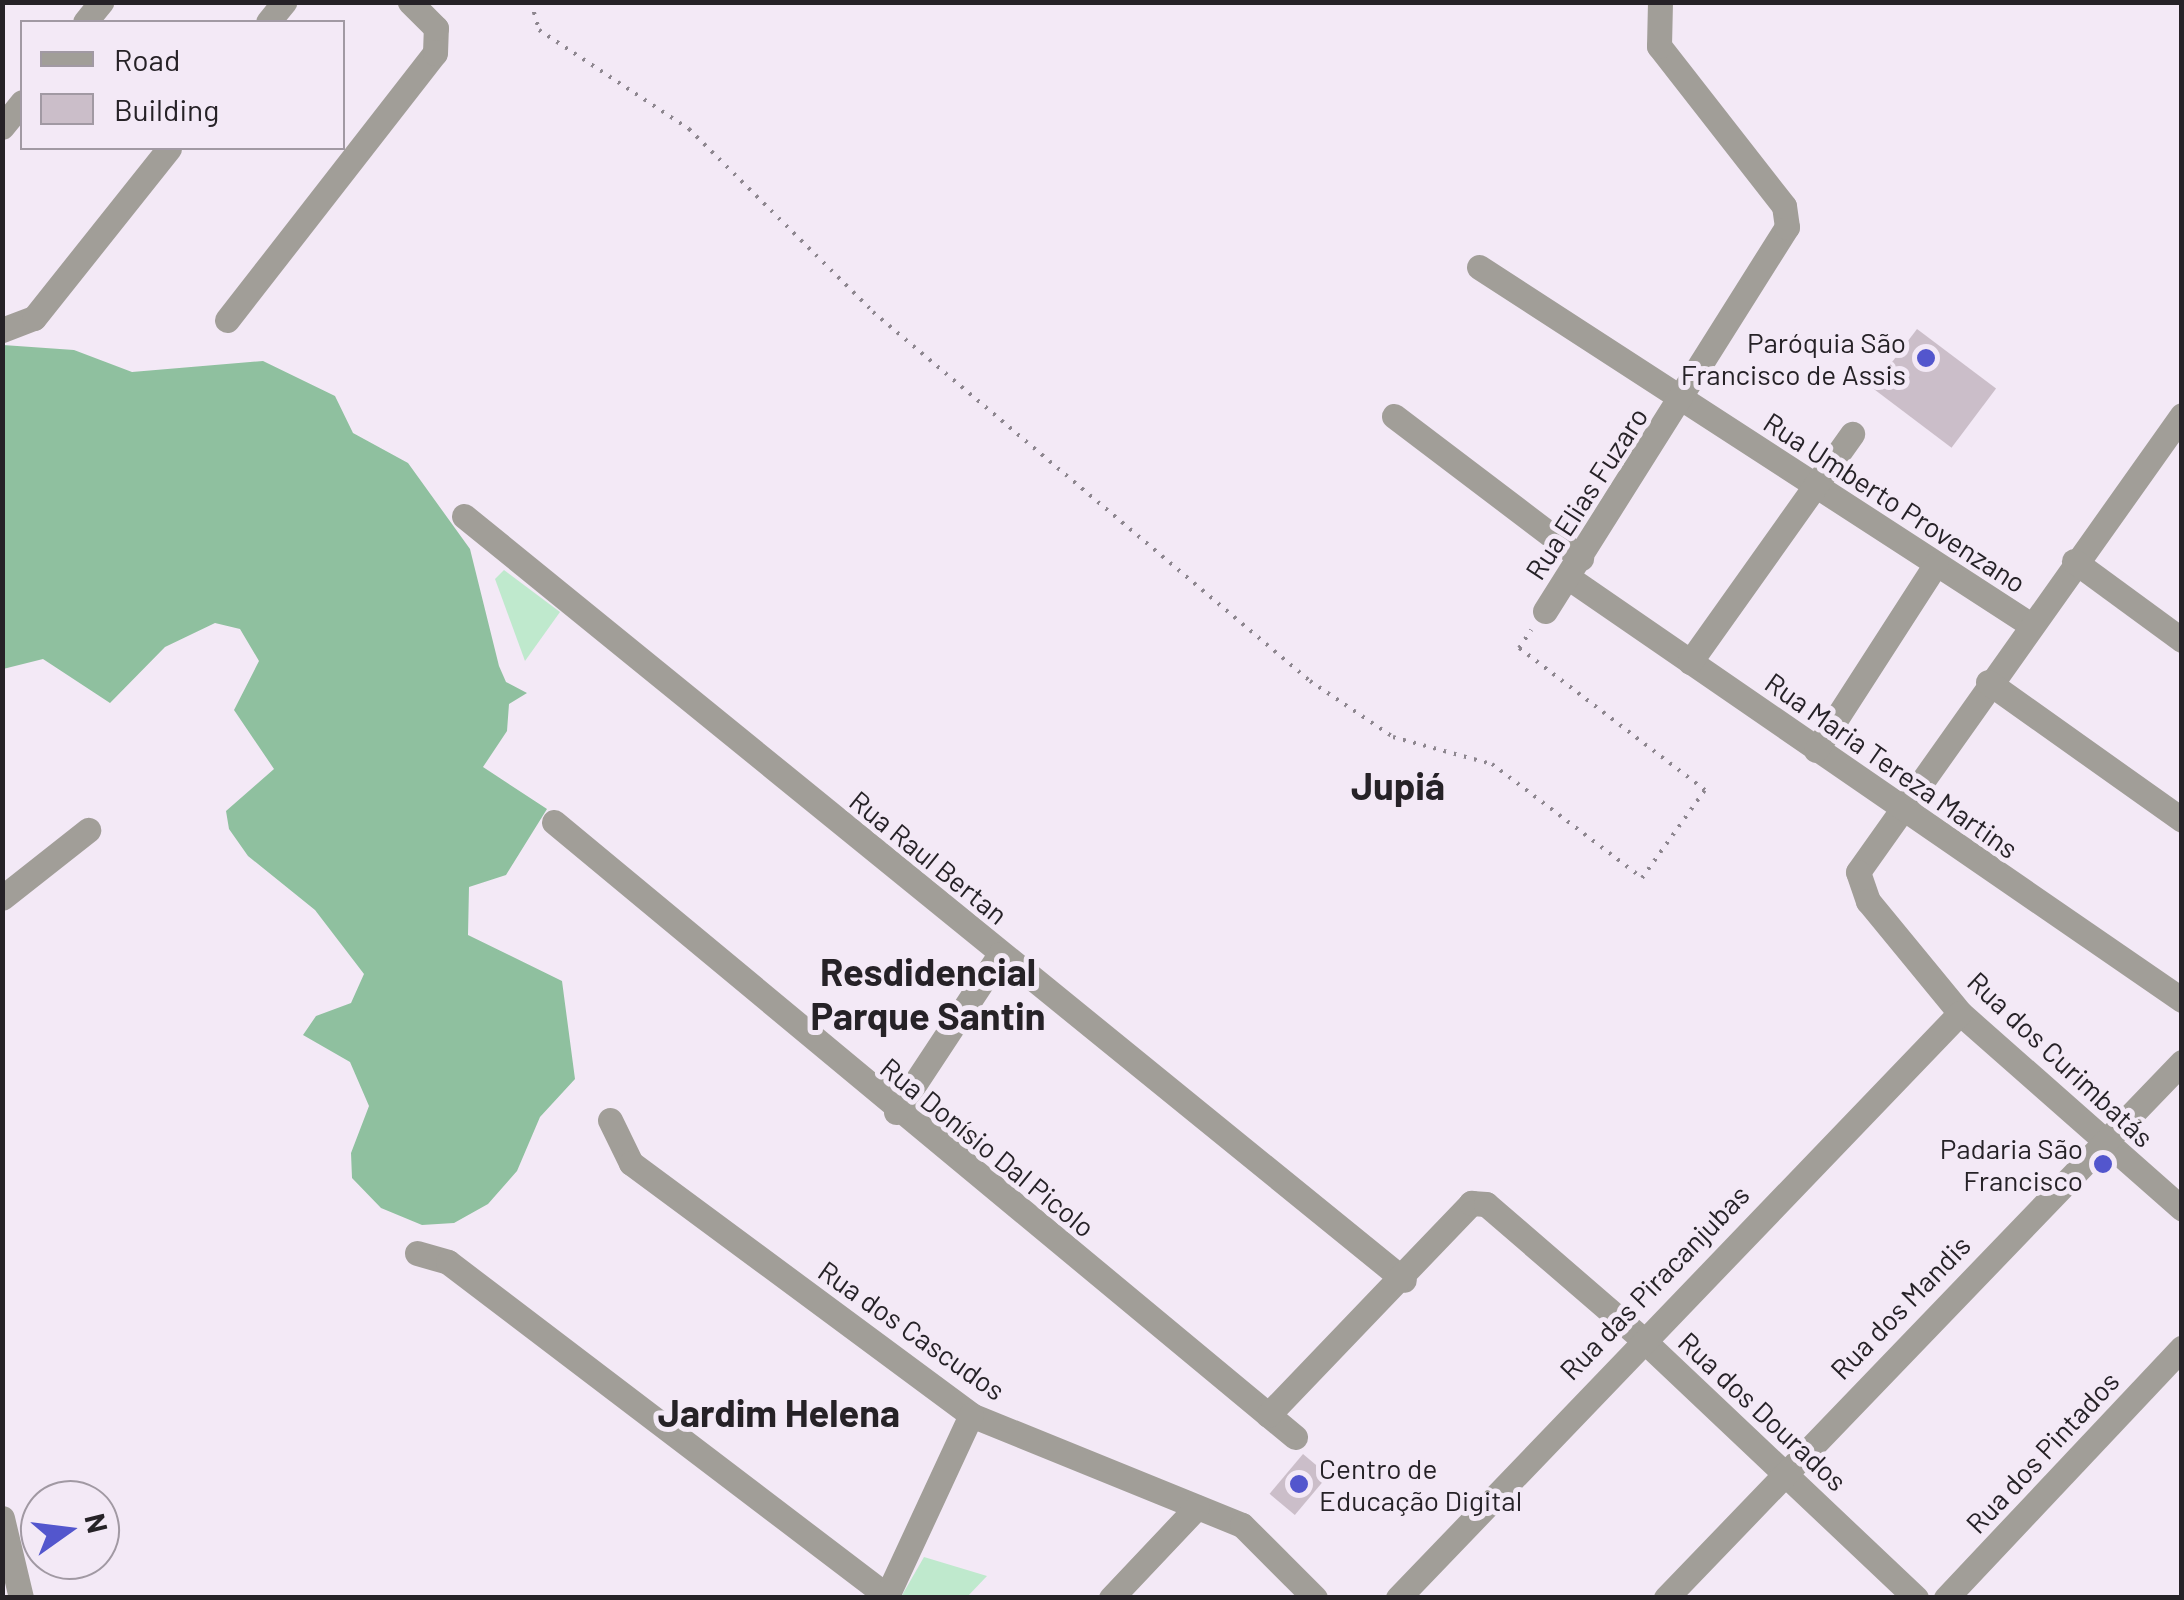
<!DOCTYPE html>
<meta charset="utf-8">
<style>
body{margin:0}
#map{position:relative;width:2184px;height:1600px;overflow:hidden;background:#f3e9f6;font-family:Barlow,sans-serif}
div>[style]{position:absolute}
.green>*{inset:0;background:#bfe9cd}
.forest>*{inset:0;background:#8fc09f}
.building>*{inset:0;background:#cbbec9;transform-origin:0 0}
.path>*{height:4px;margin-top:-2px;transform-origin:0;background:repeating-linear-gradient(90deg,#8d868f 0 2.5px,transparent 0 10.5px)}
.minor>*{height:25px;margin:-12.5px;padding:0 12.5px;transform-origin:12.5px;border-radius:12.5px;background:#a19e98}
.dots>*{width:28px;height:28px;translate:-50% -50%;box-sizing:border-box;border:5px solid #f3e9f6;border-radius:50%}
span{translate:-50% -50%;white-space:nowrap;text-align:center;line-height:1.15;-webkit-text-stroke:10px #f3e9f6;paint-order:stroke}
.poi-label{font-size:28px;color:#262227}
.right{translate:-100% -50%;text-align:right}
.left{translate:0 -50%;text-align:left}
.street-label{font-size:28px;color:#262227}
.district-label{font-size:38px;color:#262227;font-weight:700}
.frame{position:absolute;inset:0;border:5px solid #262227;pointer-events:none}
.legend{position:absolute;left:20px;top:20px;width:325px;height:130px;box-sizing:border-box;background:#f3e9f6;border:2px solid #a199a3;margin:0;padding:12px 18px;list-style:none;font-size:30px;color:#262227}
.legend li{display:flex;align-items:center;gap:20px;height:50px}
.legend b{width:50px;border:2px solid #a199a3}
.north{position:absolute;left:20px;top:1480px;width:100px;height:100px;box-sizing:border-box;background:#f3e9f6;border:2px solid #a199a3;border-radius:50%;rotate:76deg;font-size:28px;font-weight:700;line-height:40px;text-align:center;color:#262227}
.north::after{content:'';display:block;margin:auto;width:35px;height:45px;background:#5356cd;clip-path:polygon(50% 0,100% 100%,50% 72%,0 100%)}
</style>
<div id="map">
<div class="green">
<div style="clip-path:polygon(504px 570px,560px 612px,525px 661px,495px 579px)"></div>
<div style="clip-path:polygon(924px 1557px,987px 1576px,967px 1597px,901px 1597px)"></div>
</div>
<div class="forest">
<div style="clip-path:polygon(3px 345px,74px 350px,132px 372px,263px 361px,335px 396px,353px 433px,408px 463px,470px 549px,499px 666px,506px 682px,527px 693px,509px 704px,507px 731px,483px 767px,547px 809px,506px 875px,469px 887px,468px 935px,562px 981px,575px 1079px,540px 1117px,517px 1171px,488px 1204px,454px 1223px,422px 1225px,381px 1208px,352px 1178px,351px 1153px,369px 1106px,350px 1062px,303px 1035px,316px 1016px,351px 1003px,364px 974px,315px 910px,248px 856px,229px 829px,226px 811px,274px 769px,234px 710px,259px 661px,240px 629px,215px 623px,165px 647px,110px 703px,43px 659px,3px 669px)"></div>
</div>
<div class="building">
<div style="left:1917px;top:329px;width:99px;height:74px;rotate:37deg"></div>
<div style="left:1303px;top:1454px;width:33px;height:52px;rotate:40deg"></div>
</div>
<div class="path">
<div style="left:531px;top:2px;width:29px;rotate:74deg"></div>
<div style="left:539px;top:30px;width:180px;rotate:33.4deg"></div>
<div style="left:689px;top:129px;width:260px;rotate:44.8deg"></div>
<div style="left:873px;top:312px;width:572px;rotate:40.18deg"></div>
<div style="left:1310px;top:681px;width:100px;rotate:34deg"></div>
<div style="left:1393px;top:737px;width:103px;rotate:15.3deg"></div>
<div style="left:1492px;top:764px;width:188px;rotate:37.2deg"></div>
<div style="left:1642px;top:878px;width:108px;rotate:-54.4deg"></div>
<div style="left:1705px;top:790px;width:234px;rotate:-142.6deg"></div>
<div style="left:1519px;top:648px;width:22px;rotate:-56deg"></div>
</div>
<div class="minor">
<div style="left:85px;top:22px;width:26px;rotate:-51deg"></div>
<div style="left:268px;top:22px;width:26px;rotate:-51deg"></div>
<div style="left:2px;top:127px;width:32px;rotate:-51deg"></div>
<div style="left:1479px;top:267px;width:654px;rotate:32.96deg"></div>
<div style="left:227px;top:320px;width:338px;rotate:-52.1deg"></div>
<div style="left:435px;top:53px;width:25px;rotate:-88deg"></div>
<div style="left:436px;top:28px;width:37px;rotate:-135deg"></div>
<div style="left:2px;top:330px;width:34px;rotate:-21deg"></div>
<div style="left:34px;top:318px;width:217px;rotate:-51.5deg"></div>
<div style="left:2182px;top:415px;width:560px;rotate:125.34deg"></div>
<div style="left:1858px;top:872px;width:31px;rotate:71deg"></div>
<div style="left:1868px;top:901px;width:145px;rotate:50.6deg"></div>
<div style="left:1960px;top:1013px;width:296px;rotate:41.4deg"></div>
<div style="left:1394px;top:416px;width:235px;rotate:37.2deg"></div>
<div style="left:464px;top:516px;width:1211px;rotate:39.1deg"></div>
<div style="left:2074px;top:561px;width:134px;rotate:36.2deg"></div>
<div style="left:1569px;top:578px;width:744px;rotate:34.54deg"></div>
<div style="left:1545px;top:611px;width:454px;rotate:-57.8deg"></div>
<div style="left:1787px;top:227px;width:21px;rotate:-98deg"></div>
<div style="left:1784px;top:206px;width:203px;rotate:-128deg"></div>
<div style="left:1659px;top:46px;width:44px;rotate:-88.7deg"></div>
<div style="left:1690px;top:662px;width:280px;rotate:-54.6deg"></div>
<div style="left:1988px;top:682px;width:238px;rotate:35.4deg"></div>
<div style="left:1816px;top:750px;width:221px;rotate:-57.2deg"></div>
<div style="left:554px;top:822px;width:963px;rotate:39.69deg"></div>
<div style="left:2px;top:898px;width:110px;rotate:-38.3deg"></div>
<div style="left:896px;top:1112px;width:189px;rotate:-56.6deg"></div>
<div style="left:610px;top:1120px;width:48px;rotate:64deg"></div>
<div style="left:631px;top:1163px;width:423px;rotate:36.5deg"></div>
<div style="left:971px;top:1415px;width:292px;rotate:22.1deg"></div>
<div style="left:1242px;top:1525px;width:103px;rotate:45deg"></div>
<div style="left:417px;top:1253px;width:32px;rotate:16deg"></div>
<div style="left:448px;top:1262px;width:552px;rotate:37.26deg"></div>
<div style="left:1268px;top:1415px;width:294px;rotate:-46.2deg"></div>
<div style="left:1471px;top:1203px;width:15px;rotate:4deg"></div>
<div style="left:1486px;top:1204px;width:203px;rotate:40.8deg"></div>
<div style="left:1640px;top:1337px;width:380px;rotate:43.4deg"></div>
<div style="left:2px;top:1518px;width:82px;rotate:76.6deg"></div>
<div style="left:886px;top:1598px;width:202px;rotate:-65.1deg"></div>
<div style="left:1111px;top:1598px;width:125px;rotate:-46.6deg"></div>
<div style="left:1398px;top:1598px;width:811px;rotate:-46.15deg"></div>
<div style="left:1666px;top:1598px;width:744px;rotate:-46.09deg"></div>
<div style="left:1946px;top:1598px;width:344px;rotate:-46.7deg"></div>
</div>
<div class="dots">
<div style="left:1926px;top:358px;background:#5356cd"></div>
<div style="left:2103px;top:1164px;background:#5356cd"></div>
<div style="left:1299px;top:1484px;background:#5356cd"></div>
</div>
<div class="poi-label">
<span class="right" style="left:1906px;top:358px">Paróquia São<br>Francisco de Assis</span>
<span class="right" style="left:2083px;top:1164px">Padaria São<br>Francisco</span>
<span class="left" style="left:1319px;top:1484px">Centro de<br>Educação Digital</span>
</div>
<div class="street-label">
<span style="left:1586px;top:493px;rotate:-57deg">Rua Elias Fuzaro</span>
<span style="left:1895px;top:502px;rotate:33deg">Rua Umberto Provenzano</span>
<span style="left:1892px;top:765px;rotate:35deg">Rua Maria Tereza Martins</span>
<span style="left:929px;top:857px;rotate:39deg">Rua Raul Bertan</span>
<span style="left:2061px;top:1059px;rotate:43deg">Rua dos Curimbatás</span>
<span style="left:988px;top:1147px;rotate:39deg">Rua Donísio Dal Picolo</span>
<span style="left:1654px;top:1282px;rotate:-46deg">Rua das Piracanjubas</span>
<span style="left:1900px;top:1307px;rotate:-46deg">Rua dos Mandis</span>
<span style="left:912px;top:1330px;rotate:35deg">Rua dos Cascudos</span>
<span style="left:1763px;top:1411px;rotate:43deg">Rua dos Dourados</span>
<span style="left:2042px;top:1452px;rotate:-47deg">Rua dos Pintados</span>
</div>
<div class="district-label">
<span style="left:1398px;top:786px">Jupiá</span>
<span style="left:928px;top:994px">Resdidencial<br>Parque Santin</span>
<span style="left:779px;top:1413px">Jardim Helena</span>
</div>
<div class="frame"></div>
<ul class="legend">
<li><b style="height:12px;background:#a19e98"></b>Road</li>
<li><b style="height:28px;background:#cbbec9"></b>Building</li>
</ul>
<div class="north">N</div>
</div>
